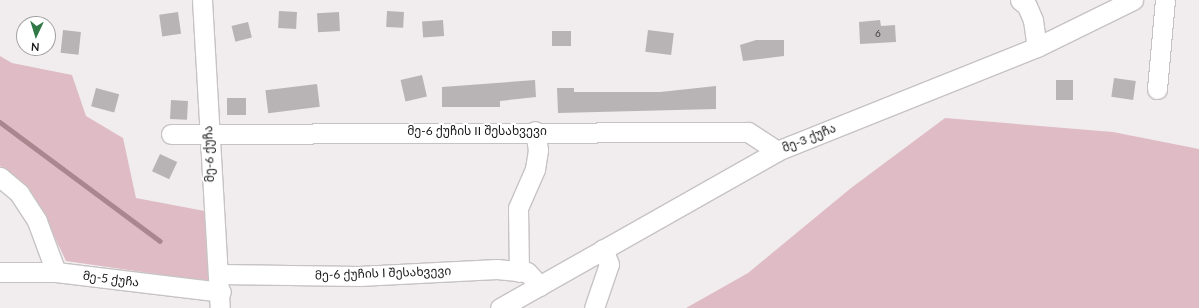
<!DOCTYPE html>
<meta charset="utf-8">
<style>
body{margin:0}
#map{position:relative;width:1199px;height:308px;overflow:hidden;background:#f1edee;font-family:Lato,"Noto Sans Georgian",sans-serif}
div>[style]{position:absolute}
.green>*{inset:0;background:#dfbcc5}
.stream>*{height:4.5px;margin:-2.25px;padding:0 2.25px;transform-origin:2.25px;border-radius:2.25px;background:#aa868f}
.building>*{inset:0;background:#b8b4b5;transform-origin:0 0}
.roads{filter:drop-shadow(1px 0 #c7c3c4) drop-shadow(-1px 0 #c7c3c4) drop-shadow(0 1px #c7c3c4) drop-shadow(0 -1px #c7c3c4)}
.minor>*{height:19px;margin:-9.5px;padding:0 9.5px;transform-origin:9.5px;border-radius:9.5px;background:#fff}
span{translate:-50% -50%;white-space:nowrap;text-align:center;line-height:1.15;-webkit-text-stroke:4px #fff;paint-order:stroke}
.number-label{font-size:10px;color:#403e3e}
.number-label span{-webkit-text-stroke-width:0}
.street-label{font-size:12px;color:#181616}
.north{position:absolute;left:16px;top:16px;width:40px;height:40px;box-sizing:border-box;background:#fff;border:1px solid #a3a2a2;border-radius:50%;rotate:184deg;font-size:11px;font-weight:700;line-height:16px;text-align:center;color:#181616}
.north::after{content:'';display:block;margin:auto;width:14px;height:18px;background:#307946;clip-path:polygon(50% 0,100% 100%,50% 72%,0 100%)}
</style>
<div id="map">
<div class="green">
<div style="clip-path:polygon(0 56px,12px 63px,72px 75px,86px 116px,123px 138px,136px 198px,210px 212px,212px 282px,66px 261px,42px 211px,18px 180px,0 166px)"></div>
<div style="clip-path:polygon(945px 118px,1113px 132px,1199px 149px,1199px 308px,686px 308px,748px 273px,851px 188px)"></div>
</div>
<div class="stream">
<div style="left:0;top:122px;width:199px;rotate:36.6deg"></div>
</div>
<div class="building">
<div style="left:279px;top:11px;width:18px;height:17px;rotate:3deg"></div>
<div style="left:387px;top:11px;width:17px;height:16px;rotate:3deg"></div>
<div style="left:178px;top:12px;width:22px;height:19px;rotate:82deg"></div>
<div style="left:339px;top:12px;width:19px;height:22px;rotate:87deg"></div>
<div style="left:443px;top:20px;width:16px;height:21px;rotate:86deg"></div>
<div style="clip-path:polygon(880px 20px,881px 26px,895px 25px,896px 42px,860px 44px,859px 22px)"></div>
<div style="left:248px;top:22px;width:16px;height:17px;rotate:76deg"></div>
<div style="left:63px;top:30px;width:18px;height:23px;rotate:6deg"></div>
<div style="left:648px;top:30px;width:26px;height:22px;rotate:7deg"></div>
<div style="left:552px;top:31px;width:19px;height:15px"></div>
<div style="clip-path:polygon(756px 40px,784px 40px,784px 56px,743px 61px,740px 45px)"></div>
<div style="left:422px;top:75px;width:22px;height:22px;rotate:77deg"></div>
<div style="left:1114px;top:78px;width:22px;height:19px;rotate:8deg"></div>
<div style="clip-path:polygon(535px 80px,536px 97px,500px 101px,500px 107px,442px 107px,442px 87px)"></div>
<div style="left:1056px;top:80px;width:17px;height:20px"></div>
<div style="left:317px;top:84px;width:23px;height:52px;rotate:83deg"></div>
<div style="clip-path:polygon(716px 86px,716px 109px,558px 113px,557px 88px,574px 88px,574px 92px,660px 92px)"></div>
<div style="left:96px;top:88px;width:24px;height:19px;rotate:15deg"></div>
<div style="left:246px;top:98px;width:17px;height:19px;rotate:90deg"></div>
<div style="left:171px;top:100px;width:17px;height:19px;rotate:3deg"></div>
<div style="left:160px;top:154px;width:19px;height:19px;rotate:25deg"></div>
</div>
<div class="roads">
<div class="minor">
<div style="left:202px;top:0;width:309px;rotate:86.7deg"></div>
<div style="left:1020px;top:0;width:9px;rotate:41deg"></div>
<div style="left:1027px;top:6px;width:15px;rotate:67deg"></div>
<div style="left:1033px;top:20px;width:27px;rotate:82deg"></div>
<div style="left:1157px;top:89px;width:89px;rotate:-84.9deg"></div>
<div style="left:171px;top:134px;width:577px;rotate:-0.2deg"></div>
<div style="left:748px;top:132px;width:35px;rotate:33deg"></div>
<div style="left:0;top:177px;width:25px;rotate:40deg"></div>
<div style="left:19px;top:193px;width:33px;rotate:57deg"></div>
<div style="left:37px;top:221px;width:54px;rotate:69.6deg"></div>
<div style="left:0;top:272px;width:56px"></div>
<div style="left:56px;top:272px;width:166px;rotate:6.9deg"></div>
<div style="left:519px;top:272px;width:64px;rotate:-90.9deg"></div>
<div style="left:518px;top:208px;width:43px;rotate:-66.4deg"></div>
<div style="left:535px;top:169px;width:19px;rotate:-81deg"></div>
<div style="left:538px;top:150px;width:19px;rotate:-99deg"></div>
<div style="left:220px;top:274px;width:139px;rotate:0.8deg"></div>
<div style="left:359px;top:276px;width:138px;rotate:-2.9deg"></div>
<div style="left:497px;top:269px;width:30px;rotate:6deg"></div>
<div style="left:527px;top:272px;width:19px;rotate:47deg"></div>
<div style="left:500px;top:308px;width:318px;rotate:-29.5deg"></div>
<div style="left:777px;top:151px;width:280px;rotate:-21.8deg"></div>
<div style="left:1037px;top:47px;width:107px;rotate:-26.1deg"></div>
<div style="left:594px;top:308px;width:46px;rotate:-71.2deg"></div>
<div style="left:609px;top:264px;width:16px;rotate:-112deg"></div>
</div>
</div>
<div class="number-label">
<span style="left:878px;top:34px">6</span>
</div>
<div class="street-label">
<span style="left:477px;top:131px">მე-6 ქუჩის II შესახვევი</span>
<span style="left:809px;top:138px;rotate:-22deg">მე-3 ქუჩა</span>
<span style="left:209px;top:154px;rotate:-92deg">მე-6 ქუჩა</span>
<span style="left:383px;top:273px;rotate:-2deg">მე-6 ქუჩის I შესახვევი</span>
<span style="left:111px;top:279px;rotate:7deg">მე-5 ქუჩა</span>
</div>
<div class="north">N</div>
</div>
